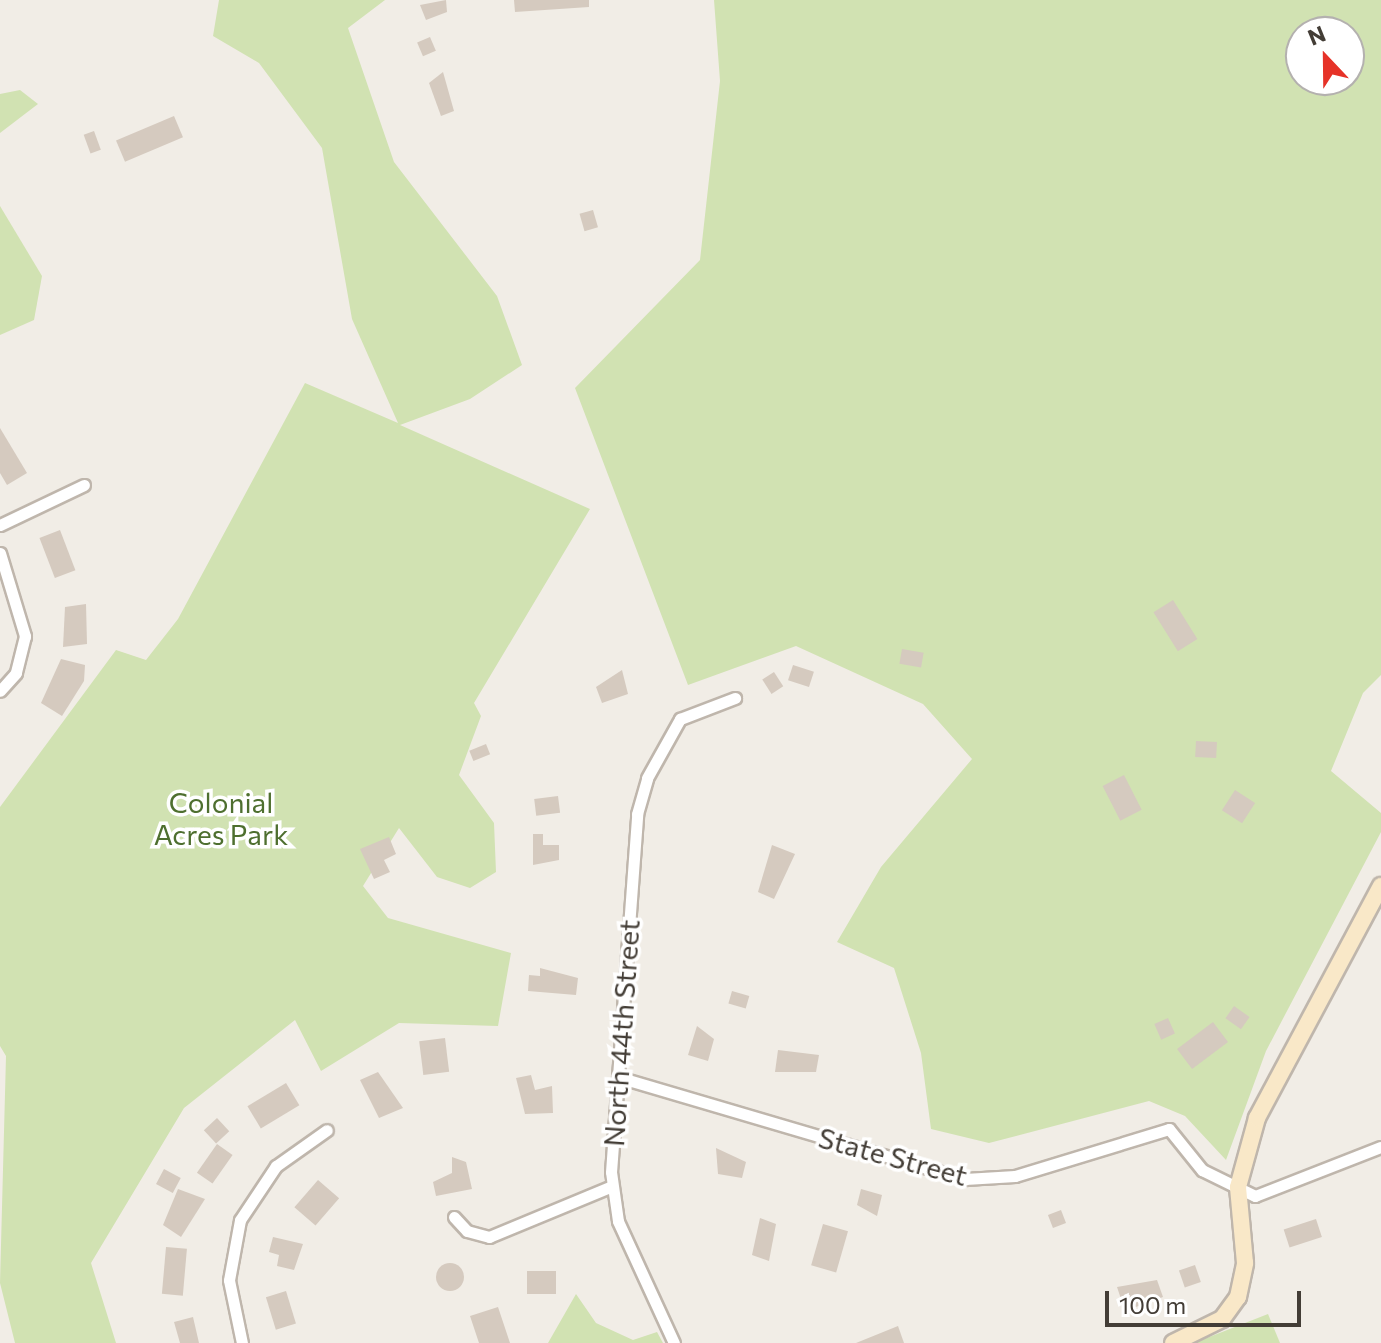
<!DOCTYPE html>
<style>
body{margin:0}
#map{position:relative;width:1381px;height:1343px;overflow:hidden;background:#f1ede6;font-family:Commissioner,sans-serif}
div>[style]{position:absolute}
.green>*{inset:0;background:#d1e2b2}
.building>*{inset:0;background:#d5cabf;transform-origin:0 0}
.round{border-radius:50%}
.roads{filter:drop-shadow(2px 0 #bfb6ac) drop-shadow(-2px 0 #bfb6ac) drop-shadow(0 2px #bfb6ac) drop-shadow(0 -2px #bfb6ac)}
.street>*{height:11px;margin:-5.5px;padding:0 5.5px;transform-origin:5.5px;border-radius:5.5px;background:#fff}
.secondary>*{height:16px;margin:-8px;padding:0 8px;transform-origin:8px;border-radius:8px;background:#f9e8c8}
span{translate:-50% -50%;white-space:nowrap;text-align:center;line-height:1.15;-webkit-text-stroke:7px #fff;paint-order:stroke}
.park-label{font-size:28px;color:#4e6f2f}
.street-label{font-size:28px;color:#433d36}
.north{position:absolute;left:1285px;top:16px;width:80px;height:80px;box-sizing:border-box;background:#fff;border:2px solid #b4b1af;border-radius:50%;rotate:338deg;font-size:22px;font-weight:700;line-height:32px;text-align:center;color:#433d36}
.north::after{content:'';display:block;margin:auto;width:28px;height:36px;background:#e63228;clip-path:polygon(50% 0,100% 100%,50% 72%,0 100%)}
.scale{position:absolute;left:1105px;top:1291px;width:196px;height:36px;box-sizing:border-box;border:4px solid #433d36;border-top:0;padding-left:10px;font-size:24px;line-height:28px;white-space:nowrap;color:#433d36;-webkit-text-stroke:6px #fff;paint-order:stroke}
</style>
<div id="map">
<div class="green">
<div style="clip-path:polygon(219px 0,385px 0,348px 28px,394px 162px,497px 296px,522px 365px,470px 399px,400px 425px,590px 509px,474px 703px,481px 716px,459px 775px,494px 823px,496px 872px,470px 888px,437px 877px,399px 828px,363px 886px,388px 918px,511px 953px,498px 1026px,399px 1023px,321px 1071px,295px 1020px,184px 1108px,91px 1263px,116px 1343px,15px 1343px,0 1283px,6px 1056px,0 1046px,0 807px,116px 650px,146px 660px,178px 619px,305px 383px,398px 423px,352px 319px,322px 148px,259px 63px,213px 36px)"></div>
<div style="clip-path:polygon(evenodd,714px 0,1381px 0,1381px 675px,1363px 693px,1331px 771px,1381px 813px,1381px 832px,1266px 1051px,1226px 1160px,1185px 1116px,1149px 1101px,989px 1143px,931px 1129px,921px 1053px,894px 968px,837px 942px,881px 867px,972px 759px,923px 704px,796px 646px,688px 685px,575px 388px,700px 260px,720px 81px,714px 0,1301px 32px,1349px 32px,1349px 80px,1301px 80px,1301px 32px)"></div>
<div style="clip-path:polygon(20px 90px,38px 104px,0 133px,0 94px)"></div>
<div style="clip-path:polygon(0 206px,42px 276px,34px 320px,0 335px)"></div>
<div style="clip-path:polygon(576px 1294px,596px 1323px,633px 1340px,657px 1332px,663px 1343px,548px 1343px)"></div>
<div style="clip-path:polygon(1268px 1314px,1280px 1343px,1194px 1343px)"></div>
</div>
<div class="building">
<div style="clip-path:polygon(446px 0,447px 12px,426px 20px,420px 5px)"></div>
<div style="clip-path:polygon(514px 0,589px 0,589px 7px,515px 12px)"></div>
<div style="left:430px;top:37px;width:15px;height:14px;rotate:67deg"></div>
<div style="clip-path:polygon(443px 72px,454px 111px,441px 116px,429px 83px)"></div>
<div style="left:174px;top:116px;width:23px;height:63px;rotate:67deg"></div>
<div style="left:94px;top:131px;width:20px;height:11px;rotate:70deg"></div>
<div style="left:593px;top:210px;width:18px;height:14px;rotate:74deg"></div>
<div style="clip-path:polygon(0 428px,27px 473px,7px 485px,0 473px)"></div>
<div style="left:60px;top:530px;width:43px;height:22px;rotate:69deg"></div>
<div style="left:1173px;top:600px;width:46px;height:23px;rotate:58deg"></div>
<div style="clip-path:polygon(86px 604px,87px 644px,63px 647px,65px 607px)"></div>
<div style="left:902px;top:649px;width:22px;height:15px;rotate:10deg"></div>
<div style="clip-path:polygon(61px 659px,85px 665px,84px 681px,62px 716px,41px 703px)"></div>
<div style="left:793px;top:665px;width:22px;height:16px;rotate:18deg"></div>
<div style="clip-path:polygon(622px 670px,628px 694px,602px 703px,596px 687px)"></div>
<div style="left:774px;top:672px;width:17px;height:14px;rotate:57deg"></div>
<div style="left:1196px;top:741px;width:21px;height:16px;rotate:3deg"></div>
<div style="left:486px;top:744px;width:11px;height:18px;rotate:68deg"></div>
<div style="left:1124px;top:775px;width:39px;height:24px;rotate:63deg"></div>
<div style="left:1235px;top:790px;width:24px;height:24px;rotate:33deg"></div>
<div style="left:558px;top:796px;width:17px;height:24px;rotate:83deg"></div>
<div style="clip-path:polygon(533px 834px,543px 834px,543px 845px,559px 845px,559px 860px,533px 865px)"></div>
<div style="clip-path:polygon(389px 837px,396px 854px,384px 860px,390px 872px,374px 879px,360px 849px)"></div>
<div style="clip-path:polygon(772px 845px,795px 854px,774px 899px,758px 892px)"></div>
<div style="clip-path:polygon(540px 968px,578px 978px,576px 995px,528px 991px,529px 975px,540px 976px)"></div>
<div style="left:732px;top:991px;width:18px;height:13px;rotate:16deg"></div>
<div style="left:1234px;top:1006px;width:19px;height:15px;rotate:35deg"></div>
<div style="left:1168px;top:1018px;width:17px;height:15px;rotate:66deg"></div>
<div style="left:1213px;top:1022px;width:25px;height:45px;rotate:53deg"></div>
<div style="clip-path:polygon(697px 1026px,714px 1039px,708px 1061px,688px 1055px)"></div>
<div style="left:445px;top:1038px;width:34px;height:26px;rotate:83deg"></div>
<div style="clip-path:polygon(778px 1050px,819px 1055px,816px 1072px,775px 1072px)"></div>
<div style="clip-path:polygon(378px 1072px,403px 1108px,379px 1118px,360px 1080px)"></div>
<div style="clip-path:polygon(531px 1075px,535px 1090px,552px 1086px,553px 1113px,525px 1114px,516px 1078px)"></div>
<div style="left:286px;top:1083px;width:26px;height:45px;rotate:59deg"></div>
<div style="left:217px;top:1118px;width:18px;height:18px;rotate:47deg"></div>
<div style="left:217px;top:1144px;width:19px;height:35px;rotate:35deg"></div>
<div style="clip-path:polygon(716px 1148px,746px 1162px,742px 1178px,718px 1174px)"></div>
<div style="clip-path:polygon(452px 1157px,466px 1162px,472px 1189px,436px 1196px,433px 1182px,452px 1173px)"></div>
<div style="left:164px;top:1169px;width:19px;height:17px;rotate:28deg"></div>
<div style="left:318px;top:1180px;width:28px;height:36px;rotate:41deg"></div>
<div style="clip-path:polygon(178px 1189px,205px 1199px,181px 1237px,163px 1225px)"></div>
<div style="clip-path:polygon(861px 1189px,882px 1195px,877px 1216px,857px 1205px)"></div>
<div style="left:1061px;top:1210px;width:14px;height:14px;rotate:69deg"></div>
<div style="clip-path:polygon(760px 1218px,776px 1224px,769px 1261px,752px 1255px)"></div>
<div style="left:1316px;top:1219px;width:19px;height:34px;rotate:72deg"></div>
<div style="left:823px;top:1224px;width:26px;height:43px;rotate:16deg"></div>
<div style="clip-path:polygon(273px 1237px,303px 1244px,294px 1270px,277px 1266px,279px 1255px,269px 1252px)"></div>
<div style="left:166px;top:1247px;width:21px;height:47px;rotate:5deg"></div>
<div class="round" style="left:436px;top:1263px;width:28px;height:28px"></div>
<div style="left:1195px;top:1265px;width:18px;height:17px;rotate:71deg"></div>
<div style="left:527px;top:1271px;width:29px;height:23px"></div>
<div style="clip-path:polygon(1157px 1280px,1163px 1297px,1125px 1311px,1117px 1287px)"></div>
<div style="left:286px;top:1291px;width:34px;height:21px;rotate:73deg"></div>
<div style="clip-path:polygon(498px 1307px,510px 1343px,479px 1343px,470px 1316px)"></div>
<div style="clip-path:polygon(193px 1317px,199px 1343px,180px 1343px,174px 1322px)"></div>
<div style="clip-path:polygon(898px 1326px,904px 1343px,856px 1343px)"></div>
</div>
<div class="roads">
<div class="street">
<div style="left:0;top:525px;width:93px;rotate:-25.5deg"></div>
<div style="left:0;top:553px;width:87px;rotate:73.2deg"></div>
<div style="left:25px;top:636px;width:38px;rotate:104deg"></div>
<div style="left:16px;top:673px;width:24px;rotate:132deg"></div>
<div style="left:618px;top:1077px;width:362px;rotate:16.4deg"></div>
<div style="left:965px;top:1179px;width:50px;rotate:-3.4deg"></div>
<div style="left:1015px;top:1176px;width:161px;rotate:-17deg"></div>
<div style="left:1169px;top:1129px;width:53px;rotate:51.2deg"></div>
<div style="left:1202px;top:1170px;width:59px;rotate:26.1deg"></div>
<div style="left:1255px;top:1196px;width:135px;rotate:-21.3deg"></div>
<div style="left:454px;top:1217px;width:19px;rotate:47deg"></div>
<div style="left:467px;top:1231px;width:23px;rotate:15deg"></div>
<div style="left:489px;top:1237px;width:133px;rotate:-22.5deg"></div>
<div style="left:242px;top:1343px;width:64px;rotate:-101.7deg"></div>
<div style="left:229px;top:1280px;width:61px;rotate:-79.6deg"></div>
<div style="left:240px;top:1220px;width:65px;rotate:-56.3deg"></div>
<div style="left:276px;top:1166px;width:62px;rotate:-35.2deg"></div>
<div style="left:674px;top:1343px;width:134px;rotate:-114.7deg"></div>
<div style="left:618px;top:1221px;width:49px;rotate:-98.1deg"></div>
<div style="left:611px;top:1172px;width:359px;rotate:-85.8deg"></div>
<div style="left:637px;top:814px;width:37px;rotate:-74deg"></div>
<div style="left:647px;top:778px;width:68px;rotate:-60.8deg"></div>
<div style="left:680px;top:719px;width:59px;rotate:-20.9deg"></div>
</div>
<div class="secondary">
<div style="left:1173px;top:1343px;width:55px;rotate:-26.1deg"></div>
<div style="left:1222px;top:1319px;width:27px;rotate:-54deg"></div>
<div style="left:1238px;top:1297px;width:35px;rotate:-78deg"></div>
<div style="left:1245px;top:1263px;width:76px;rotate:-95.3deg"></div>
<div style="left:1238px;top:1187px;width:72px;rotate:-74.6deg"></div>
<div style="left:1257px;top:1118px;width:263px;rotate:-61.9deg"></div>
</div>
</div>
<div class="park-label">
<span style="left:221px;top:818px">Colonial<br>Acres Park</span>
</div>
<div class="street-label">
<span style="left:621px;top:1033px;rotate:-86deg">North 44th Street</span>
<span style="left:893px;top:1156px;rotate:15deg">State Street</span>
</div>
<div class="north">N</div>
<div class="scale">100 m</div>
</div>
